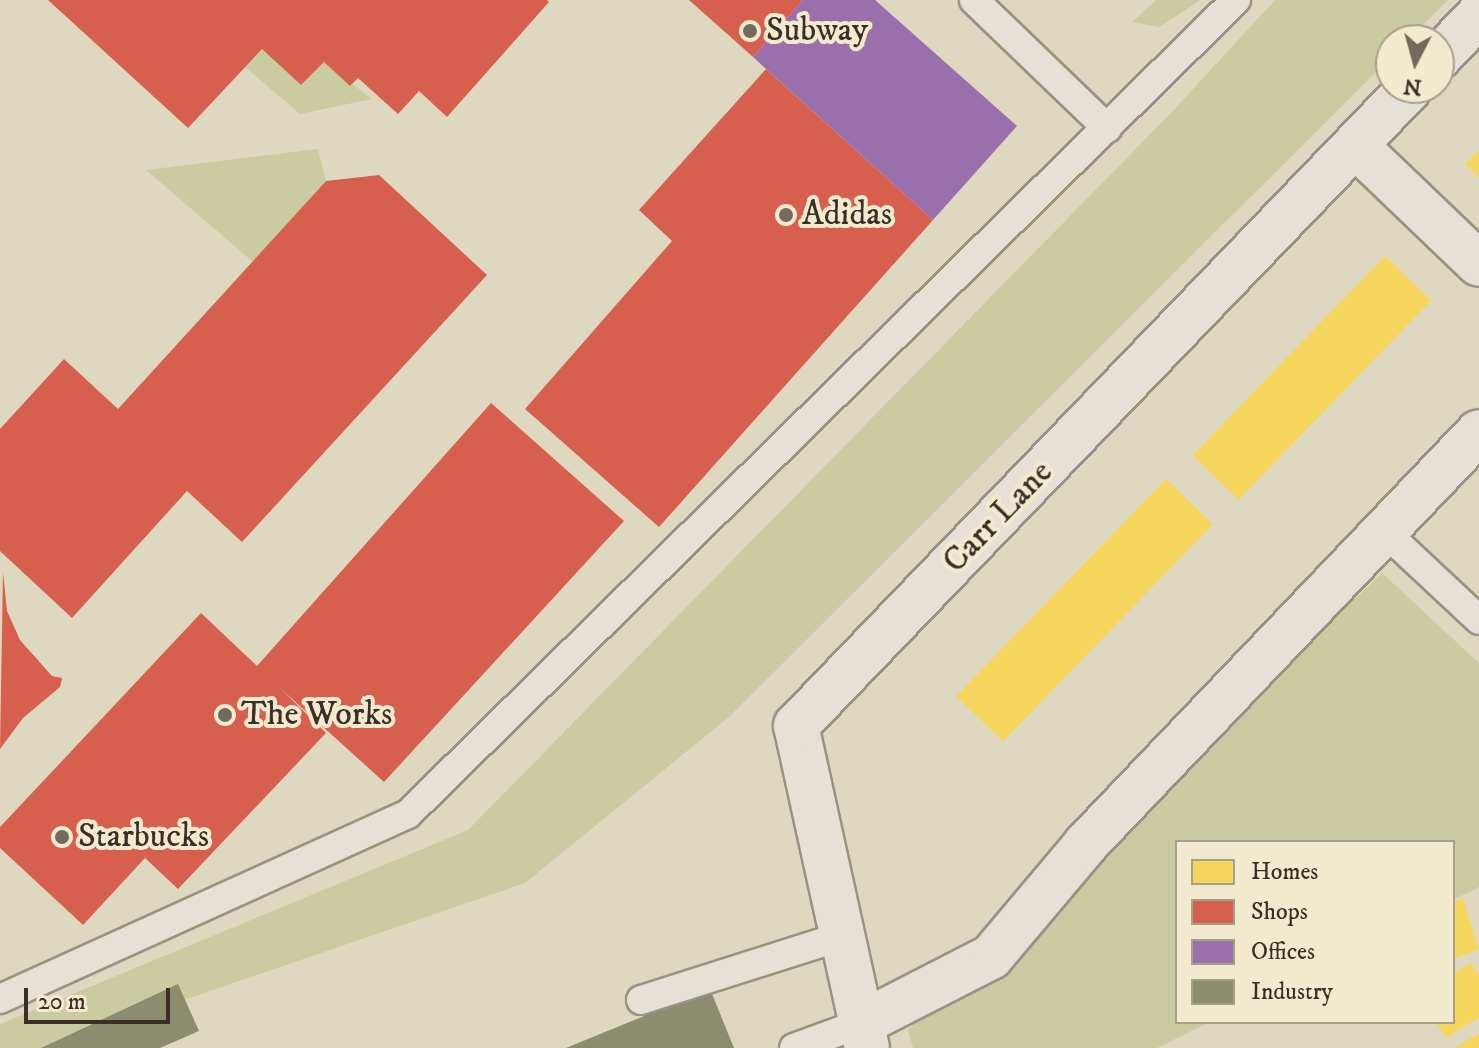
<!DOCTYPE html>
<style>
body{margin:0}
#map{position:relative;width:1479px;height:1048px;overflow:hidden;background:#ded8c0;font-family:"IM FELL DW Pica",serif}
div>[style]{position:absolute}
.green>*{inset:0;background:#cbcba2}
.homes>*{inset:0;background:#f6d55c;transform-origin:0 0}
.shops>*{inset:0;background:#d6604d}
.offices>*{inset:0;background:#9970ab}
.industry>*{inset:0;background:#8c8c6e}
.roads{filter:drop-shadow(2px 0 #979284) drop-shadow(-2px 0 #979284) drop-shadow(0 2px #979284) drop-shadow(0 -2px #979284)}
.service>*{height:28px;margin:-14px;padding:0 14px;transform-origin:14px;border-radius:14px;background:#e5e1d6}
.minor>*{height:44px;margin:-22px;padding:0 22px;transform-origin:22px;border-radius:22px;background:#e5e1d6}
.dots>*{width:22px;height:22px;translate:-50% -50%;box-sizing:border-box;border:4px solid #f2eace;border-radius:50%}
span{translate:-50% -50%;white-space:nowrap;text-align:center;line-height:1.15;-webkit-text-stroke:8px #f2eace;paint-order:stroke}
.poi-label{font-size:34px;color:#3a2e26}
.left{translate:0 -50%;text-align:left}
.street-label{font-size:34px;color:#3a2e26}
.legend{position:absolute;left:1175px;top:840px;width:280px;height:184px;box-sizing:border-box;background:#f2eace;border:2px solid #a89f8b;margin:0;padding:10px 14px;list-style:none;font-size:24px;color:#3a2e26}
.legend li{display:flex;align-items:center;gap:16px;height:40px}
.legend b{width:40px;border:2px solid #a89f8b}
.north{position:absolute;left:1375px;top:24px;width:80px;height:80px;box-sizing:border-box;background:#f2eace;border:2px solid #a89f8b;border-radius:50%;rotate:186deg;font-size:22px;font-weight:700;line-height:32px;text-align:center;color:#3a2e26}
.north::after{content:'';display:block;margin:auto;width:28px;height:36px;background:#736a5c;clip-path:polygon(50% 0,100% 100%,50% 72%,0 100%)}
.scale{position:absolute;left:24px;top:988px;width:146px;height:36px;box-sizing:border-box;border:4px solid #3a2e26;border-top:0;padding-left:10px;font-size:24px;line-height:28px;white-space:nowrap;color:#3a2e26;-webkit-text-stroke:6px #f2eace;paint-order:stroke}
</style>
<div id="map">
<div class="green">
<div style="clip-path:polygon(1156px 0,1201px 0,1159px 27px,1132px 22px)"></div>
<div style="clip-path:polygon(1275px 0,1448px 0,1408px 40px,1391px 40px,1391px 57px,729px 717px,525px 883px,44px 1048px,0 1048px,0 1024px,468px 830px,1169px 115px)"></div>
<div style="clip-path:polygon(262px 49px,301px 85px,324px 62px,372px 99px,300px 114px,245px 67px)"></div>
<div style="clip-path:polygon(318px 149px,326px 181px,253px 262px,146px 170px)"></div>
<div style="clip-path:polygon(1382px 573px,1479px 663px,1479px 887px,1453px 900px,1453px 842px,1177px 842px,1177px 1022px,1209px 1022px,1157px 1048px,913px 1048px,908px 1030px)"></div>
</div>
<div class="homes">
<div style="clip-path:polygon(1479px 150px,1479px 178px,1465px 164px)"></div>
<div style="left:1385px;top:256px;width:64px;height:277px;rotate:44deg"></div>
<div style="left:1166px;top:479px;width:65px;height:302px;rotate:44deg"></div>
<div style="clip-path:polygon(1463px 898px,1479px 949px,1453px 959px,1453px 902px)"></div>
<div style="clip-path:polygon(1471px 963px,1479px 975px,1479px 1017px,1446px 1038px,1436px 1022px,1453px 1022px,1453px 974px)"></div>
<div style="clip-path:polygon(1479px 1033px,1479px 1048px,1455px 1048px)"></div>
</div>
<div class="shops">
<div style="clip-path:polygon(48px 0,547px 0,549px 2px,447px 117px,419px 91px,398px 114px,358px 78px,350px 86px,324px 62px,301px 85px,262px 49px,188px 128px)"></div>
<div style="clip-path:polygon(689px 0,803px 0,753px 57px)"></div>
<div style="clip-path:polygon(766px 69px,933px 220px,659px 527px,525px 409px,672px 241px,639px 210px)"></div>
<div style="clip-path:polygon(379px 175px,487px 275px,242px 542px,187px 491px,72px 618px,0 551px,0 429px,64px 359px,118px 409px,326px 181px)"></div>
<div style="clip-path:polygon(491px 403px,624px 521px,384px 782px,280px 688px,326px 733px,178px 889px,145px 858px,83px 925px,0 848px,0 827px,201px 613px,257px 666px)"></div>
<div style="clip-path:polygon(3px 572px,7px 611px,20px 640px,52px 676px,62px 678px,60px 687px,23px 718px,0 749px)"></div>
</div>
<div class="offices">
<div style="clip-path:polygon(803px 0,875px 0,1017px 126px,933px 220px,753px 57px)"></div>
</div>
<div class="industry">
<div style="clip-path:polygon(178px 984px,199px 1031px,160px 1048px,41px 1048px)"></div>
<div style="clip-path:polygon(710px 989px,734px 1048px,566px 1048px)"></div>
</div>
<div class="roads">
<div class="service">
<div style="left:974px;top:0;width:185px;rotate:43.9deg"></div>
<div style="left:1384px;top:531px;width:130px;rotate:43.1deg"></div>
<div style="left:0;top:999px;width:448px;rotate:-24.4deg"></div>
<div style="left:408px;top:814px;width:1161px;rotate:-44.51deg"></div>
<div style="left:641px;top:1000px;width:212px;rotate:-17.6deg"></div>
<div style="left:794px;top:1048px;width:72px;rotate:-20.2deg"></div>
</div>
<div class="minor">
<div style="left:1439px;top:57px;width:58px;rotate:-46.4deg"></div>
<div style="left:1356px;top:146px;width:170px;rotate:43.8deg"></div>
<div style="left:862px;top:1023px;width:145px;rotate:-27.1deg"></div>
<div style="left:991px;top:957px;width:148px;rotate:-49.9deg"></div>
<div style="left:1086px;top:844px;width:569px;rotate:-46.35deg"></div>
<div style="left:867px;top:1048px;width:330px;rotate:-102.4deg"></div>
<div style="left:796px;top:726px;width:885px;rotate:-46.1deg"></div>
</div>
</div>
<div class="dots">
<div style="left:750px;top:31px;background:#736a5c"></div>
<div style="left:786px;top:215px;background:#736a5c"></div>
<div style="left:225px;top:715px;background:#736a5c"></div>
<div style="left:62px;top:837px;background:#736a5c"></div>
</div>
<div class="poi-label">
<span class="left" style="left:766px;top:31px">Subway</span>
<span class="left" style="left:802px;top:215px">Adidas</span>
<span class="left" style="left:241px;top:715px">The Works</span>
<span class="left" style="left:78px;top:837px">Starbucks</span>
</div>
<div class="street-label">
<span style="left:998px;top:517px;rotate:-46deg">Carr Lane</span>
</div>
<ul class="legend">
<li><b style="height:22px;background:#f6d55c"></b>Homes</li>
<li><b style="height:22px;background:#d6604d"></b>Shops</li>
<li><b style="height:22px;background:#9970ab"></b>Offices</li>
<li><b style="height:22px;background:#8c8c6e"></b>Industry</li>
</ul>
<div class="north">N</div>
<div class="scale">20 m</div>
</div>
